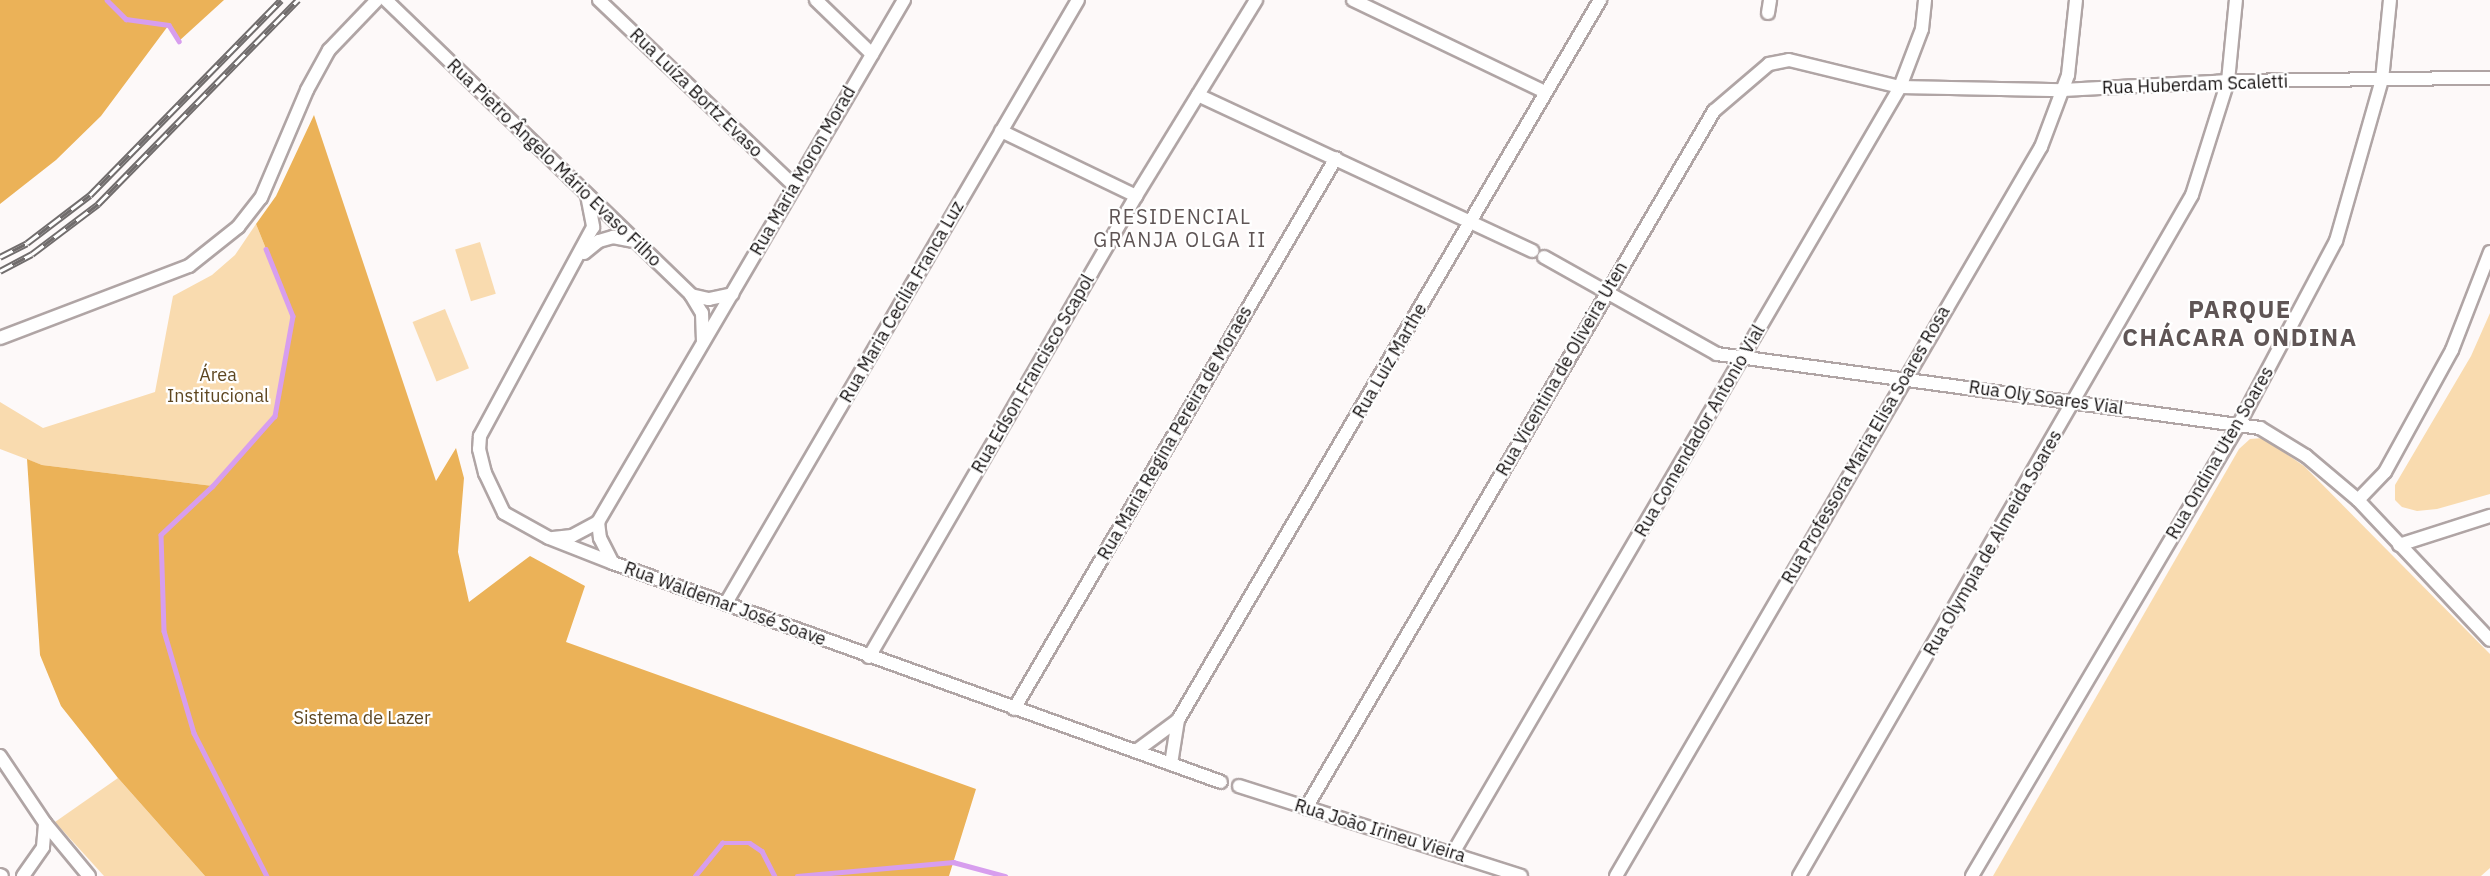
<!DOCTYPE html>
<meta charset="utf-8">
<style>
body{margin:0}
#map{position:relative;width:2490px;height:876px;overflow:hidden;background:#fdf9f9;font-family:"IBM Plex Sans",sans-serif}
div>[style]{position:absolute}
.green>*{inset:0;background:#f9dbaf;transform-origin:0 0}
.forest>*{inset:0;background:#ebb258}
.stream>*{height:4.5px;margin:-2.25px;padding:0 2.25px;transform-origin:2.25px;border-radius:2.25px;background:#d79eee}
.roads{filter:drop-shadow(2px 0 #b0a5a5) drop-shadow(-2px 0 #b0a5a5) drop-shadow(0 2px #b0a5a5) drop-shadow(0 -2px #b0a5a5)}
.street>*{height:12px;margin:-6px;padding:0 6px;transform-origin:6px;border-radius:6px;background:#fff}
.rail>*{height:7px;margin-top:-3.5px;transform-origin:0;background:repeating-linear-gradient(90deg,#fff 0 14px,#716d6d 0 28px);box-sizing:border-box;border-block:2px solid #716d6d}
span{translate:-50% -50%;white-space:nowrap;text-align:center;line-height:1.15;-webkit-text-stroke:4.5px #fff;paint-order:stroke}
.street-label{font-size:18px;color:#141010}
.park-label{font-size:18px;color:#5d4620}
.neighbourhood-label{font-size:20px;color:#5f5555;letter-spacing:1.5px}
.district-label{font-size:24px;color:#5f5555;font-weight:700;letter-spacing:1.5px}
</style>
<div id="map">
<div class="green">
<div style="clip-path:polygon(256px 224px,293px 316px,275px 416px,213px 486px,42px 465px,0 449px,0 402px,43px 428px,155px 392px,173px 296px,212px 275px,235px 255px)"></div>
<div style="left:480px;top:242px;width:54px;height:26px;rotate:73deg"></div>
<div style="left:445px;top:309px;width:64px;height:35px;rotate:68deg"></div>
<div style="clip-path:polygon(2490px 313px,2490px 494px,2437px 509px,2417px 511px,2402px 507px,2395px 500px,2395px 485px,2471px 356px)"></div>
<div style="clip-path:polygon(2263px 438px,2304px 466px,2490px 654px,2490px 868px,2481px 876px,1993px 876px,2239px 449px,2250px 439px)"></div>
<div style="clip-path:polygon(118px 778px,205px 876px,104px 876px,55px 822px)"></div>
</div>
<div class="forest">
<div style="clip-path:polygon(0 0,224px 0,179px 41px,168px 26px,101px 116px,56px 160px,0 204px)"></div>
<div style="clip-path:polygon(314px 115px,436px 481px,456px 448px,464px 478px,458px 552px,469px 602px,530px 556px,585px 586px,566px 642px,976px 789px,949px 876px,205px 876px,118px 778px,61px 706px,40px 655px,27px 459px,42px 465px,213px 486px,275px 416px,293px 316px,256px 224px,276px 196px)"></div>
</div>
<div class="stream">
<div style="left:107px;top:0;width:27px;rotate:45deg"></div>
<div style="left:126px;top:19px;width:43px;rotate:7.9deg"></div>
<div style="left:169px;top:25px;width:19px;rotate:58deg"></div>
<div style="left:266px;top:249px;width:72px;rotate:68.1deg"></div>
<div style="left:293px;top:316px;width:102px;rotate:100.2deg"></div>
<div style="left:275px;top:416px;width:94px;rotate:131.5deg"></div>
<div style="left:213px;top:486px;width:71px;rotate:136.7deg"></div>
<div style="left:161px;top:535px;width:96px;rotate:88.2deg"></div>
<div style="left:164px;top:631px;width:106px;rotate:73.6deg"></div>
<div style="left:194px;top:733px;width:161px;rotate:63deg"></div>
<div style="left:695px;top:876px;width:43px;rotate:-50.7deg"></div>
<div style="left:722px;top:843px;width:28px"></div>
<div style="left:750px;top:843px;width:14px;rotate:34deg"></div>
<div style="left:762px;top:851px;width:28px;rotate:63deg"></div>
<div style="left:797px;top:876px;width:157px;rotate:-5.1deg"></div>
<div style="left:953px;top:862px;width:54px;rotate:15.1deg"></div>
</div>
<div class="roads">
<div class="street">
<div style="left:386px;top:0;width:424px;rotate:44deg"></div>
<div style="left:691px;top:295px;width:21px;rotate:59deg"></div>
<div style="left:702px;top:313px;width:29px;rotate:88deg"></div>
<div style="left:599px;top:0;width:269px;rotate:43.6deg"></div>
<div style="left:816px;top:0;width:78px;rotate:44deg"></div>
<div style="left:1353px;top:0;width:213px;rotate:25.6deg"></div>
<div style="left:1768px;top:13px;width:13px;rotate:-81deg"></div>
<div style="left:1198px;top:95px;width:369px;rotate:25deg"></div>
<div style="left:1001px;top:131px;width:150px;rotate:25.7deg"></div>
<div style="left:587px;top:195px;width:33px;rotate:79deg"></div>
<div style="left:593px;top:227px;width:238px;rotate:118.4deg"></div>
<div style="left:480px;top:436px;width:13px;rotate:94deg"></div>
<div style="left:479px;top:449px;width:25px;rotate:76deg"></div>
<div style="left:485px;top:473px;width:44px;rotate:64.6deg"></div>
<div style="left:504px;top:513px;width:51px;rotate:29.1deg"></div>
<div style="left:549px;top:538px;width:69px;rotate:21.3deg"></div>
<div style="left:613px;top:563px;width:646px;rotate:19.81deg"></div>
<div style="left:584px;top:253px;width:19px;rotate:-39deg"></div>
<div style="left:599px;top:241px;width:15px;rotate:-16deg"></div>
<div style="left:613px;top:237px;width:20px;rotate:11deg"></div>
<div style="left:1544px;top:257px;width:198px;rotate:29.3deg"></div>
<div style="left:1717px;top:354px;width:548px;rotate:7.76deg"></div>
<div style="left:2260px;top:428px;width:54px;rotate:31.3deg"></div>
<div style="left:2306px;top:456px;width:68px;rotate:40.2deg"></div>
<div style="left:2358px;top:500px;width:192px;rotate:46.7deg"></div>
<div style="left:691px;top:295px;width:18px;rotate:13deg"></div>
<div style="left:709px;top:299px;width:24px;rotate:-12deg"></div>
<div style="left:0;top:338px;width:202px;rotate:-20.9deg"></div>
<div style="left:189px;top:266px;width:63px;rotate:-38.5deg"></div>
<div style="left:238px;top:227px;width:37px;rotate:-52deg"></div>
<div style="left:261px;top:198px;width:117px;rotate:-66.9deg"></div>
<div style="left:307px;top:90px;width:46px;rotate:-61.2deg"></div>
<div style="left:329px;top:50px;width:69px;rotate:-46.2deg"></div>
<div style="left:2358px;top:500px;width:39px;rotate:-46deg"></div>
<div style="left:2385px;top:472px;width:139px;rotate:-61.2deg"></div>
<div style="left:2452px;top:350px;width:105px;rotate:-68.8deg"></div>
<div style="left:598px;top:522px;width:16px;rotate:83deg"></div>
<div style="left:600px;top:538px;width:28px;rotate:63deg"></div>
<div style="left:553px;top:538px;width:19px;rotate:-6deg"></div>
<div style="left:572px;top:536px;width:30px;rotate:-28deg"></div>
<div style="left:598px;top:522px;width:605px;rotate:-59.62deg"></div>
<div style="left:2399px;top:545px;width:96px;rotate:-17.7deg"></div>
<div style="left:726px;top:603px;width:698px;rotate:-59.73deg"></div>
<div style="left:869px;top:657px;width:533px;rotate:-59.92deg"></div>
<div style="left:1136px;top:196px;width:230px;rotate:-58.5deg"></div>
<div style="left:1014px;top:709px;width:638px;rotate:-59.7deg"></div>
<div style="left:1136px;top:751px;width:52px;rotate:-36.4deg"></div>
<div style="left:1178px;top:720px;width:835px;rotate:-59.62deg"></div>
<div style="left:0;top:756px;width:81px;rotate:56.1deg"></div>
<div style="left:45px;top:823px;width:69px;rotate:50.3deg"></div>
<div style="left:1171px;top:764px;width:45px;rotate:-81deg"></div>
<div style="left:1239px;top:786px;width:296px;rotate:17.7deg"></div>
<div style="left:1306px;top:808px;width:808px;rotate:-59.66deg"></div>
<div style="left:1714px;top:111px;width:72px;rotate:-40.5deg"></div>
<div style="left:1769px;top:64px;width:20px;rotate:-11deg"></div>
<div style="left:1789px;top:60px;width:114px;rotate:13.7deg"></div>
<div style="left:1900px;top:87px;width:163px;rotate:1.1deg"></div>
<div style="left:2063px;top:90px;width:165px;rotate:-3.1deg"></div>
<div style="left:2228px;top:81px;width:262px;rotate:-0.7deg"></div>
<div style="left:1453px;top:853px;width:887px;rotate:-59.73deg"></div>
<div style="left:1900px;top:87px;width:62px;rotate:-69.2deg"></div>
<div style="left:1922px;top:29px;width:29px;rotate:-84deg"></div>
<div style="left:0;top:875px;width:2px;rotate:27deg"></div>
<div style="left:23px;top:876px;width:35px;rotate:-55deg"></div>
<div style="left:43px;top:847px;width:24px;rotate:-85deg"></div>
<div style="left:1616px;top:876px;width:844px;rotate:-59.76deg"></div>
<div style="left:2041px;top:147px;width:77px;rotate:-69.4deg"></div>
<div style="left:2068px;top:75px;width:75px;rotate:-83.9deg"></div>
<div style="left:1799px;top:876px;width:786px;rotate:-60.01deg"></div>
<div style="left:2192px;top:195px;width:120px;rotate:-72.5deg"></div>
<div style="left:2228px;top:81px;width:81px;rotate:-84.4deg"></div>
<div style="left:1972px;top:876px;width:525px;rotate:-59.43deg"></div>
<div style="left:2239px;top:424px;width:207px;rotate:-62.1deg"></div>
<div style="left:2336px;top:241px;width:167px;rotate:-74.1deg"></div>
<div style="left:2382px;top:80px;width:80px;rotate:-84.3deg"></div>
</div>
</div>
<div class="rail">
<div style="left:0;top:257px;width:30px;rotate:-27deg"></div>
<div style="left:27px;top:243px;width:79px;rotate:-37.3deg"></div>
<div style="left:90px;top:195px;width:273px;rotate:-45.6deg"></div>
<div style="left:0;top:271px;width:36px;rotate:-28deg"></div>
<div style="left:32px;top:254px;width:83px;rotate:-37.1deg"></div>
<div style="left:98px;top:204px;width:286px;rotate:-45.6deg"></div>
</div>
<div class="street-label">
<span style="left:2195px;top:85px;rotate:-2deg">Rua Huberdam Scaletti</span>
<span style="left:696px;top:93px;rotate:44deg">Rua Luíza Bortz Evaso</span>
<span style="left:554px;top:163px;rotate:44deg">Rua Pietro Ângelo Mário Evaso Filho</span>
<span style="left:803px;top:171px;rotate:-60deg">Rua Maria Moron Morad</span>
<span style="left:902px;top:302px;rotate:-60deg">Rua Maria Cecília Franca Luz</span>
<span style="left:1390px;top:361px;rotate:-60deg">Rua Luiz Marthe</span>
<span style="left:1562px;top:369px;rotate:-60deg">Rua Vicentina de Oliveira Uten</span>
<span style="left:1033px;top:374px;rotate:-60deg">Rua Edson Francisco Scapol</span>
<span style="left:2046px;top:398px;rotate:8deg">Rua Oly Soares Vial</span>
<span style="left:1700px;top:431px;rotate:-60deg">Rua Comendador Antonio Vial</span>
<span style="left:1175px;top:433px;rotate:-60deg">Rua Maria Regina Pereira de Moraes</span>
<span style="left:1866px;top:445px;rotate:-60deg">Rua Professora Maria Elisa Soares Rosa</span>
<span style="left:2220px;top:453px;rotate:-60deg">Rua Ondina Uten Soares</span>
<span style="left:1993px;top:543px;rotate:-60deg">Rua Olympia de Almeida Soares</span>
<span style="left:725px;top:604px;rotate:20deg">Rua Waldemar José Soave</span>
<span style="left:1380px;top:831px;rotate:17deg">Rua João Irineu Vieira</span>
</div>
<div class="park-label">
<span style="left:218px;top:386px">Área<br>Institucional</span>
<span style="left:362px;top:718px">Sistema de Lazer</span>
</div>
<div class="neighbourhood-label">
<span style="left:1180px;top:228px">RESIDENCIAL<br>GRANJA OLGA II</span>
</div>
<div class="district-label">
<span style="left:2240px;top:324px">PARQUE<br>CHÁCARA ONDINA</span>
</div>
</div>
